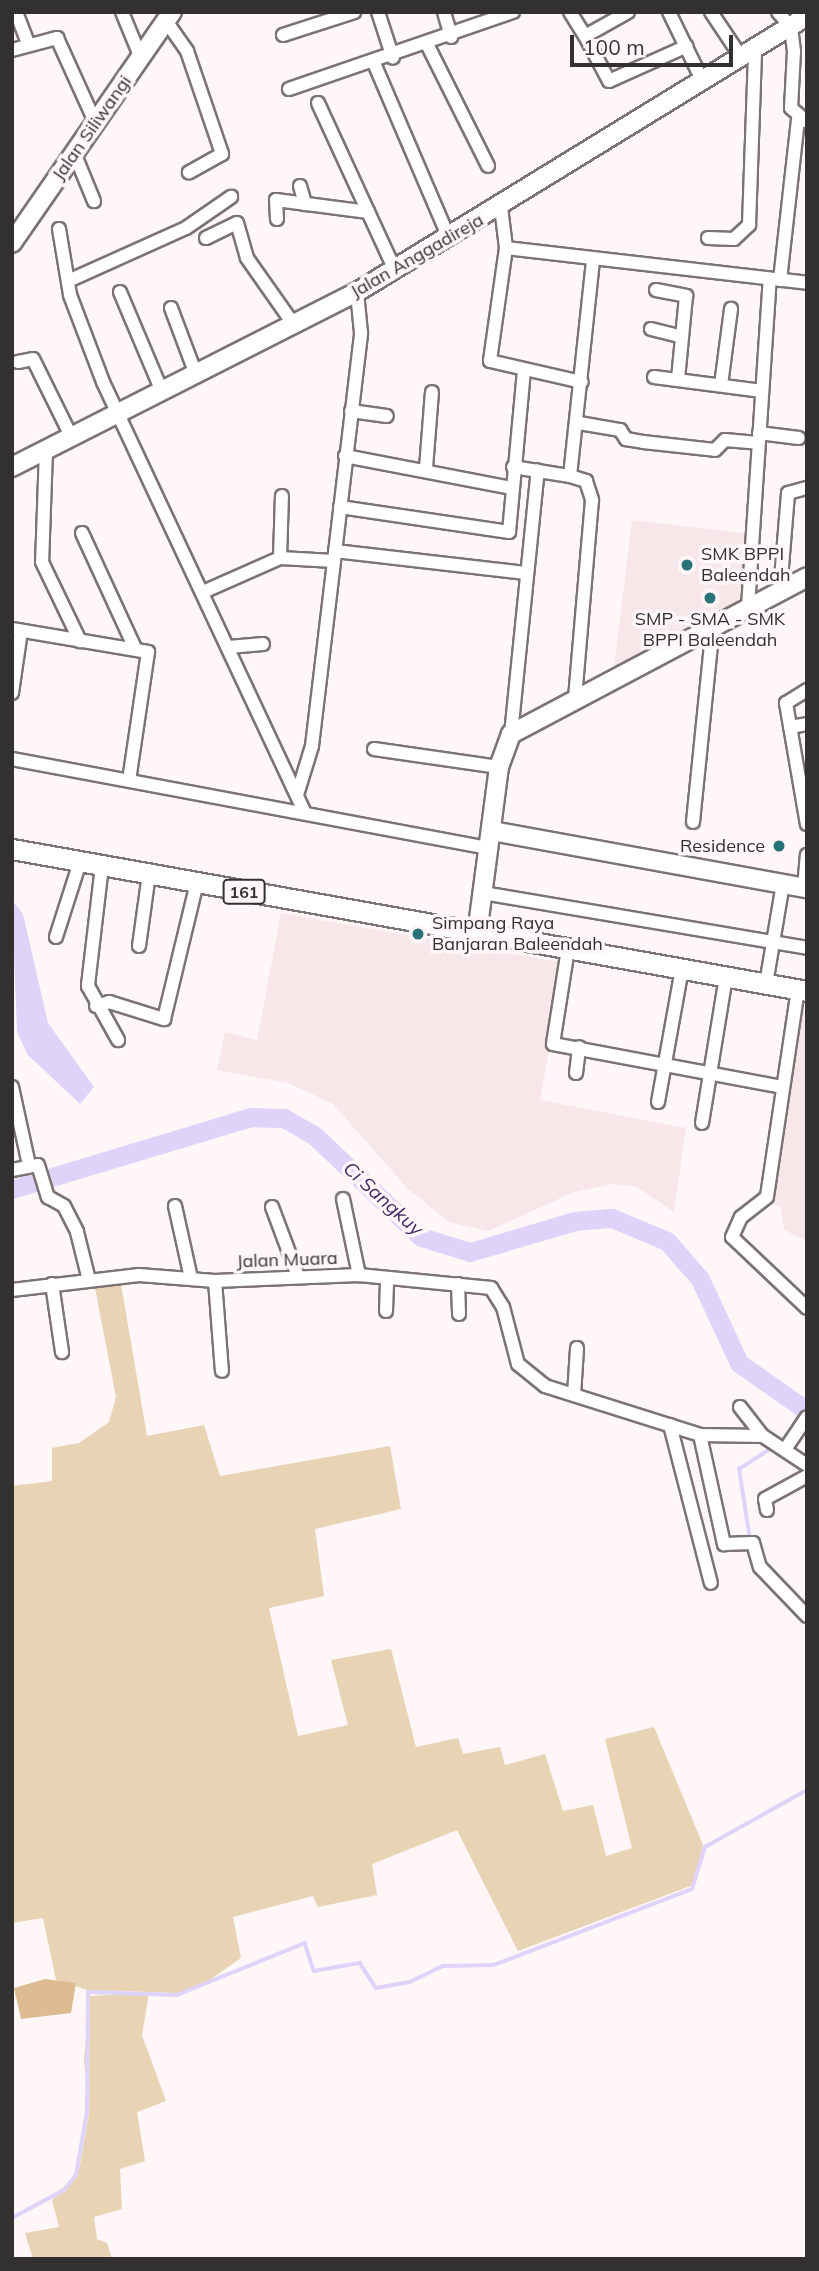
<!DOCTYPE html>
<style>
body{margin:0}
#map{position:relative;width:819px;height:2271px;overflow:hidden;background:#fff6f7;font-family:Mulish,sans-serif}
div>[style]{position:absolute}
.built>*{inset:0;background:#f8e7e9}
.green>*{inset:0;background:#e9d3b5}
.forest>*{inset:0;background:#ddbc91}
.water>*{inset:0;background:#e0d3fa}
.stream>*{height:3.5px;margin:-1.75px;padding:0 1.75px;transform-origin:1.75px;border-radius:1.75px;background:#e0d3fa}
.river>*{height:19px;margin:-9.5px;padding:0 9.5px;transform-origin:9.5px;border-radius:9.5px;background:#e0d3fa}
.roads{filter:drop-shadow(2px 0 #7b7374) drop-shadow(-2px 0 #7b7374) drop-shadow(0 2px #7b7374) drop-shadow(0 -2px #7b7374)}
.minor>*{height:12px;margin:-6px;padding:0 6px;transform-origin:6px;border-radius:6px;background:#fff}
.secondary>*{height:18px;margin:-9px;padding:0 9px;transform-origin:9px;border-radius:9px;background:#fff}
.primary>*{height:19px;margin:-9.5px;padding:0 9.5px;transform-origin:9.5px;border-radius:9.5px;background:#fff}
.dots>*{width:19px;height:19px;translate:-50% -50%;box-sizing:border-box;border:4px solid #fff6f7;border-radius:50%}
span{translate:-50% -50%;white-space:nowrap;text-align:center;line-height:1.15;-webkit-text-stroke:7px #fff6f7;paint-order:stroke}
.shield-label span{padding:2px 5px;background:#fff6f7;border:2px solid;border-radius:5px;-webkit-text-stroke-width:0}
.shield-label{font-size:16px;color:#333030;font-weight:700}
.street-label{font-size:18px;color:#333030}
.poi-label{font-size:18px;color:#333030}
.left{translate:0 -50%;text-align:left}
.right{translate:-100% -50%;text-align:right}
.water-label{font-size:19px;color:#412962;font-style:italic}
.frame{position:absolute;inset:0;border:14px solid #333030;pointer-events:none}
.scale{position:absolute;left:570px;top:35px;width:163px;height:32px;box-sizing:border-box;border:4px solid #333030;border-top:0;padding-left:9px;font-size:21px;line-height:24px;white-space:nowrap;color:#333030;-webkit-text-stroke:5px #fff6f7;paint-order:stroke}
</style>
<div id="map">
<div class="built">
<div style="clip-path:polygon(632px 520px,750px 534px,747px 597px,614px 668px)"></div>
<div style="clip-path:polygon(281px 913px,565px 963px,540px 1100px,686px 1128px,674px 1212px,637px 1187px,613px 1184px,574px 1192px,488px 1231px,449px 1222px,408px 1189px,333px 1104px,288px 1083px,217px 1070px,225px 1032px,257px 1040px)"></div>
<div style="clip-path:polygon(795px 1009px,807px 1011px,807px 1241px,784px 1230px,781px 1207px,766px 1200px)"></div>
</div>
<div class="green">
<div style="clip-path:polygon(121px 1284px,147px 1436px,204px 1425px,220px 1476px,390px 1446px,401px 1509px,315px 1529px,324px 1596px,269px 1608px,298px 1736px,348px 1725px,331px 1660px,391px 1649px,416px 1747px,458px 1738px,463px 1754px,500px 1747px,505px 1765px,545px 1754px,563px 1811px,593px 1805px,606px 1856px,632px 1848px,605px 1739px,654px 1727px,703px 1845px,693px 1885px,518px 1951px,457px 1830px,372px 1864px,377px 1895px,318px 1907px,313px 1896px,233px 1917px,241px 1958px,201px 1986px,177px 1993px,88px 1990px,56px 1980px,43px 1918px,12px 1923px,12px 1486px,52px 1481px,52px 1448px,79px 1443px,109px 1422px,116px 1397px,95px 1288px)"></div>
<div style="clip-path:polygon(149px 1993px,142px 2035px,166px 2101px,137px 2112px,145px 2161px,120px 2169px,122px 2209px,94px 2217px,97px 2239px,107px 2243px,112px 2259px,33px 2259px,25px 2233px,59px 2227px,52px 2200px,79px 2170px,89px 2113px,84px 2059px,90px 1996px)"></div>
</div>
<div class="forest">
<div style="clip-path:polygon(45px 1979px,76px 1983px,71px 2013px,21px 2019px,14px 1988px)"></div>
</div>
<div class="water">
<div style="clip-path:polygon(12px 900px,23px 914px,48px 1023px,94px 1087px,80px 1104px,28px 1055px,17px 1032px)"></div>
</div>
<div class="stream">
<div style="left:794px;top:1426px;width:20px;rotate:-66deg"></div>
<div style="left:750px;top:1540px;width:72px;rotate:-98.8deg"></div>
<div style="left:739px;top:1469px;width:43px;rotate:-32.6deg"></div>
<div style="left:12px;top:2218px;width:59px;rotate:-28.3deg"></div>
<div style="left:64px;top:2190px;width:19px;rotate:-51deg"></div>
<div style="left:76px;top:2175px;width:64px;rotate:-80.1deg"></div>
<div style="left:87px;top:2112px;width:120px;rotate:-89.5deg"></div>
<div style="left:88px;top:1992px;width:89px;rotate:1.9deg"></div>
<div style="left:177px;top:1995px;width:138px;rotate:-22.1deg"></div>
<div style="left:305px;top:1943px;width:29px;rotate:72deg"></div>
<div style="left:314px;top:1971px;width:47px;rotate:-9.9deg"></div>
<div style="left:360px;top:1963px;width:30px;rotate:57deg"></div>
<div style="left:376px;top:1988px;width:35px;rotate:-10deg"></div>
<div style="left:410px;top:1982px;width:37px;rotate:-26deg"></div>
<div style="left:443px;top:1966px;width:51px;rotate:-1.1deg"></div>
<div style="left:494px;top:1965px;width:212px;rotate:-21deg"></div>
<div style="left:692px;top:1889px;width:44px;rotate:-72.8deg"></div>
<div style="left:705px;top:1847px;width:117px;rotate:-29.2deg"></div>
</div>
<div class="river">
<div style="left:12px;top:1189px;width:249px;rotate:-16.8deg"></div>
<div style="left:250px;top:1117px;width:34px;rotate:2deg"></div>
<div style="left:284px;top:1118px;width:36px;rotate:30deg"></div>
<div style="left:315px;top:1136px;width:146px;rotate:43.6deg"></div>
<div style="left:421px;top:1237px;width:51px;rotate:17deg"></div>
<div style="left:470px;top:1252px;width:109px;rotate:-16.4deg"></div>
<div style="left:575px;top:1221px;width:37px;rotate:-5deg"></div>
<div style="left:612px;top:1218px;width:60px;rotate:22.7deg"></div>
<div style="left:667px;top:1241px;width:50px;rotate:49deg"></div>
<div style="left:700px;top:1279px;width:93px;rotate:65.1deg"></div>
<div style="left:739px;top:1363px;width:83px;rotate:35.2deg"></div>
</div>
<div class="roads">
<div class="minor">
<div style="left:16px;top:12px;width:34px;rotate:69deg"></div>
<div style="left:122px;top:12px;width:50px;rotate:67.6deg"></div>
<div style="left:378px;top:12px;width:48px;rotate:71.9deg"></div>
<div style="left:444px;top:12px;width:26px;rotate:74deg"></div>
<div style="left:570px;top:12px;width:28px;rotate:58deg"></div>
<div style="left:628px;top:12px;width:49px;rotate:150.8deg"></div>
<div style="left:585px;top:36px;width:51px;rotate:61.9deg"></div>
<div style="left:609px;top:81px;width:85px;rotate:-24.2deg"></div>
<div style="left:669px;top:12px;width:78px;rotate:64.1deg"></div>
<div style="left:711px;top:12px;width:54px;rotate:56.3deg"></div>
<div style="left:778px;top:12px;width:20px;rotate:49deg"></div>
<div style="left:791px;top:27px;width:24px;rotate:83deg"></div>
<div style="left:794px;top:51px;width:57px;rotate:93deg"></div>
<div style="left:791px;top:108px;width:21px;rotate:41deg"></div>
<div style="left:166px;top:21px;width:37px;rotate:55deg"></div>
<div style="left:187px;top:51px;width:109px;rotate:71.2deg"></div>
<div style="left:222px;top:154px;width:38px;rotate:151deg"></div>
<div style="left:283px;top:35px;width:75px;rotate:-17.9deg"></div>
<div style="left:428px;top:46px;width:134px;rotate:63.4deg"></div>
<div style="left:12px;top:50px;width:47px;rotate:-14.9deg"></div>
<div style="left:57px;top:38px;width:94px;rotate:65.6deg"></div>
<div style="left:374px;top:63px;width:188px;rotate:66.8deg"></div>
<div style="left:289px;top:89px;width:237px;rotate:-19deg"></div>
<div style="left:318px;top:103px;width:182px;rotate:65.3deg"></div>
<div style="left:75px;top:155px;width:50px;rotate:67.6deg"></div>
<div style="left:300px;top:186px;width:19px;rotate:74deg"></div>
<div style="left:501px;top:207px;width:41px;rotate:83deg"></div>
<div style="left:506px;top:248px;width:114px;rotate:98.1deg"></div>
<div style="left:490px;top:361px;width:94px;rotate:12.9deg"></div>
<div style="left:277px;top:219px;width:19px;rotate:-93deg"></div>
<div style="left:276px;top:200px;width:93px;rotate:7.4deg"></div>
<div style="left:59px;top:229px;width:67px;rotate:80.5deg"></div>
<div style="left:70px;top:295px;width:93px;rotate:69.2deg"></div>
<div style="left:103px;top:382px;width:476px;rotate:64.9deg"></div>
<div style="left:206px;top:238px;width:34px;rotate:-26deg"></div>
<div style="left:237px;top:223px;width:36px;rotate:74deg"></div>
<div style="left:247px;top:258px;width:78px;rotate:54.9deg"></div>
<div style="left:708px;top:238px;width:26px;rotate:2deg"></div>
<div style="left:734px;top:239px;width:21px;rotate:-43deg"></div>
<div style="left:749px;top:225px;width:176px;rotate:-88deg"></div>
<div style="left:506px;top:248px;width:303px;rotate:6.6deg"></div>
<div style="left:780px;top:280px;width:162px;rotate:-83.6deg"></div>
<div style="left:68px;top:281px;width:129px;rotate:-24.2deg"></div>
<div style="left:186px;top:228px;width:55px;rotate:-34.6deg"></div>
<div style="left:656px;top:290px;width:31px;rotate:11deg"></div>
<div style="left:686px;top:296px;width:83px;rotate:95.5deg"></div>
<div style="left:120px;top:292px;width:105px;rotate:67.1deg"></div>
<div style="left:171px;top:308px;width:68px;rotate:69.4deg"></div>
<div style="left:651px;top:329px;width:32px;rotate:14deg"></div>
<div style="left:18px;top:362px;width:15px;rotate:-11deg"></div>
<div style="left:33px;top:359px;width:86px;rotate:63.7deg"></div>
<div style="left:654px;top:377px;width:109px;rotate:7.4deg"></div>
<div style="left:721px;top:385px;width:77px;rotate:-82.5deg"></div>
<div style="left:351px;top:411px;width:36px;rotate:8deg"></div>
<div style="left:579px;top:423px;width:42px;rotate:9.7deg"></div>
<div style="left:620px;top:430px;width:11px;rotate:56deg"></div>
<div style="left:626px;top:439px;width:17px;rotate:10deg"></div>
<div style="left:643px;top:442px;width:72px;rotate:6.3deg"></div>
<div style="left:715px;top:450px;width:14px;rotate:-45deg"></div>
<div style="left:725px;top:440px;width:33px;rotate:5deg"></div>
<div style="left:759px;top:433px;width:40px;rotate:7.1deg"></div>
<div style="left:46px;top:450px;width:112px;rotate:92deg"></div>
<div style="left:42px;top:562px;width:88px;rotate:64.3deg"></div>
<div style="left:345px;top:456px;width:169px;rotate:10.9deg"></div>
<div style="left:513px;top:467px;width:58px;rotate:9deg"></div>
<div style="left:570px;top:476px;width:218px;rotate:-83.9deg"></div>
<div style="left:426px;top:468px;width:76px;rotate:-85.5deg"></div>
<div style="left:570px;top:476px;width:17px;rotate:17deg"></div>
<div style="left:586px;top:481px;width:20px;rotate:72deg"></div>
<div style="left:592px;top:500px;width:198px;rotate:94.9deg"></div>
<div style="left:340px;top:507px;width:171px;rotate:8.4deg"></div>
<div style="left:509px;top:532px;width:163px;rotate:-84.7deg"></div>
<div style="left:82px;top:533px;width:127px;rotate:65.3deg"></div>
<div style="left:335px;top:551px;width:192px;rotate:6.6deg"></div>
<div style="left:280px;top:558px;width:62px;rotate:-88.2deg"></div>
<div style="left:780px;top:591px;width:98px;rotate:-85.3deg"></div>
<div style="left:788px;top:493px;width:20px;rotate:-15deg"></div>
<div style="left:203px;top:592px;width:84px;rotate:-23.8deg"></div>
<div style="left:280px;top:558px;width:54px;rotate:3.2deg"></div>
<div style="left:748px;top:607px;width:329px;rotate:-86.2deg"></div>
<div style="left:12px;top:629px;width:138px;rotate:9.6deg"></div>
<div style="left:148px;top:652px;width:129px;rotate:98.4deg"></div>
<div style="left:229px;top:647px;width:34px;rotate:-5deg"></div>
<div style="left:807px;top:690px;width:25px;rotate:148deg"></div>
<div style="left:786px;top:703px;width:123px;rotate:80.2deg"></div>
<div style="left:12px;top:693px;width:63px;rotate:-81.7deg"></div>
<div style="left:790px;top:727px;width:17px;rotate:-10deg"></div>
<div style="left:511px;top:734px;width:265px;rotate:-84.2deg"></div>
<div style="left:374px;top:749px;width:126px;rotate:8.2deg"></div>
<div style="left:12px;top:759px;width:485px;rotate:10.6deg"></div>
<div style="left:297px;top:795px;width:51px;rotate:-73deg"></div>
<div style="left:312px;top:746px;width:186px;rotate:-83.2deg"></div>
<div style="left:334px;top:561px;width:230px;rotate:-83.2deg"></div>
<div style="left:361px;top:333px;width:41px;rotate:-95.6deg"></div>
<div style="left:693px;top:822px;width:198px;rotate:-84.2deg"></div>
<div style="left:102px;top:866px;width:121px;rotate:96.7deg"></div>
<div style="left:88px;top:986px;width:62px;rotate:60.9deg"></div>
<div style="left:804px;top:888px;width:33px;rotate:-85deg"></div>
<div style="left:483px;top:893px;width:329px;rotate:9.6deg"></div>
<div style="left:56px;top:937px;width:79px;rotate:-72.3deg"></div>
<div style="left:139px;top:946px;width:73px;rotate:-82.1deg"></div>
<div style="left:568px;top:949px;width:96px;rotate:99deg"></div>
<div style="left:553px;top:1044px;width:234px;rotate:10.6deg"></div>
<div style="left:766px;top:984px;width:102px;rotate:-80.4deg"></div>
<div style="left:798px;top:989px;width:210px;rotate:98.5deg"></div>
<div style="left:767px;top:1197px;width:33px;rotate:142deg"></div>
<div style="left:741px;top:1217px;width:22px;rotate:114deg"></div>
<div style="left:732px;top:1237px;width:103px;rotate:43.4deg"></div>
<div style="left:96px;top:1006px;width:14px;rotate:-17deg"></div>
<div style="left:109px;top:1002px;width:58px;rotate:17.2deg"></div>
<div style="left:164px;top:1019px;width:140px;rotate:-76.4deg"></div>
<div style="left:576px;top:1073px;width:26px;rotate:-83deg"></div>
<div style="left:12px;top:1087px;width:80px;rotate:77.7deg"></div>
<div style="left:658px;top:1102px;width:135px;rotate:-79.8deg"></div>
<div style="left:702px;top:1123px;width:148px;rotate:-80.7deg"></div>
<div style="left:12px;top:1170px;width:26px;rotate:-11deg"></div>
<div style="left:38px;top:1165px;width:34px;rotate:73deg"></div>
<div style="left:48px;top:1197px;width:18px;rotate:29deg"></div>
<div style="left:64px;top:1206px;width:29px;rotate:63deg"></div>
<div style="left:77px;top:1232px;width:49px;rotate:76deg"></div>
<div style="left:343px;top:1199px;width:78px;rotate:78.1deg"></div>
<div style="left:175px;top:1206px;width:74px;rotate:77.5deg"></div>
<div style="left:272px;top:1207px;width:74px;rotate:69.4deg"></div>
<div style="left:215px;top:1281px;width:90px;rotate:85.6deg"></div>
<div style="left:52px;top:1284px;width:69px;rotate:81.6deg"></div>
<div style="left:458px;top:1284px;width:30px;rotate:88deg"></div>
<div style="left:12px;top:1290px;width:128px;rotate:-6.7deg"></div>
<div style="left:139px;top:1275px;width:76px;rotate:4.5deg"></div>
<div style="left:215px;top:1281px;width:144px;rotate:-2.4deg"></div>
<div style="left:359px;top:1275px;width:133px;rotate:5.6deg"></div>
<div style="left:491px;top:1288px;width:22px;rotate:58deg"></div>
<div style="left:503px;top:1307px;width:59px;rotate:75.3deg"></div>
<div style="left:518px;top:1364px;width:35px;rotate:39deg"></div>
<div style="left:545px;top:1386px;width:163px;rotate:17.5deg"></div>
<div style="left:700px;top:1435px;width:63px;rotate:0.9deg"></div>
<div style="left:763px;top:1436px;width:53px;rotate:33.4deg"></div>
<div style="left:386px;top:1311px;width:33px;rotate:-88deg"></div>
<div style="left:574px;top:1395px;width:47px;rotate:-86.3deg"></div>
<div style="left:740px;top:1407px;width:37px;rotate:52deg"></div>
<div style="left:670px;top:1425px;width:163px;rotate:75.5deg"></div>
<div style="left:700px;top:1435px;width:112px;rotate:77.6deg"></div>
<div style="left:724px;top:1544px;width:29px;rotate:-2deg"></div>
<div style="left:753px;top:1543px;width:25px;rotate:74deg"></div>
<div style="left:760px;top:1567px;width:68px;rotate:46.2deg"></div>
<div style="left:786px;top:1448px;width:37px;rotate:-56deg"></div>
<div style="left:767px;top:1510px;width:11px;rotate:-100deg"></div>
<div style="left:765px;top:1499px;width:48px;rotate:-28.7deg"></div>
</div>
<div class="secondary">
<div style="left:12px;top:243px;width:281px;rotate:-55.3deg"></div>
<div style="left:12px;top:467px;width:387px;rotate:-26.9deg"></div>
<div style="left:357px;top:292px;width:528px;rotate:-31.52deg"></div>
<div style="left:492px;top:831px;width:320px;rotate:10.3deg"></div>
<div style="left:477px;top:934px;width:168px;rotate:-82.5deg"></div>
<div style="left:499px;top:767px;width:35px;rotate:-70deg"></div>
<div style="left:511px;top:734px;width:335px;rotate:-27.9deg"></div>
</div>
<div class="primary">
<div style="left:12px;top:849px;width:808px;rotate:10.13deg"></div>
</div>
</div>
<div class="dots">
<div style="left:687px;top:565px;background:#297378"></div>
<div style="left:710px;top:598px;background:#297378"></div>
<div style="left:779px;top:846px;background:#297378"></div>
<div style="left:418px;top:934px;background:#297378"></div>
</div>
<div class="shield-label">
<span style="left:244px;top:892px">161</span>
</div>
<div class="street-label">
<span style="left:92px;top:128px;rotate:-55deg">Jalan Siliwangi</span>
<span style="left:417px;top:256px;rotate:-30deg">Jalan Anggadireja</span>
<span style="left:287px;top:1260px;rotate:-2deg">Jalan Muara</span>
</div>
<div class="poi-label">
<span class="left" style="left:701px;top:565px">SMK BPPI<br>Baleendah</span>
<span style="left:710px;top:630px">SMP - SMA - SMK<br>BPPI Baleendah</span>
<span class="right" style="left:765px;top:846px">Residence</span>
<span class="left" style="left:432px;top:934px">Simpang Raya<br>Banjaran Baleendah</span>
</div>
<div class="water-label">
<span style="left:383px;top:1199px;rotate:42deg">Ci Sangkuy</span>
</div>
<div class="frame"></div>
<div class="scale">100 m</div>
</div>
